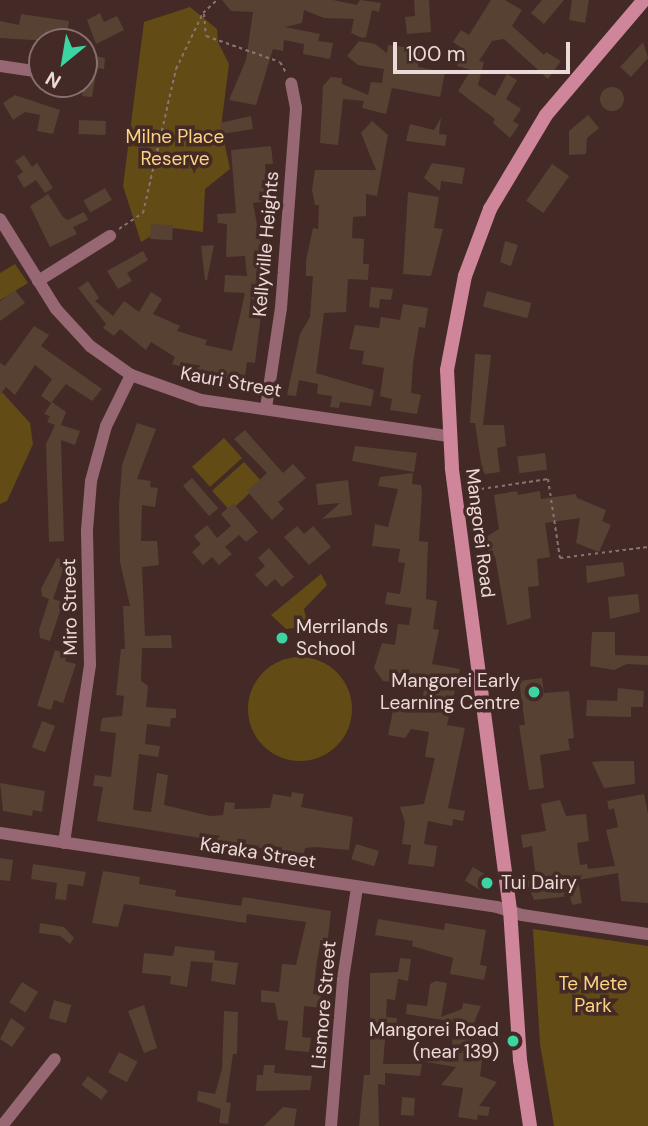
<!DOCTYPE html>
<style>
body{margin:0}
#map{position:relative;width:648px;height:1126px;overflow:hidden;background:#432a26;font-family:"DM Sans",sans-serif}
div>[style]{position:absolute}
.green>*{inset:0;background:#624b15;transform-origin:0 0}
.round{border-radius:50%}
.building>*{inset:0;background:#574132;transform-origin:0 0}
.path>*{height:2px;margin-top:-1px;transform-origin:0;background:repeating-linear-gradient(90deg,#8a7471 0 3.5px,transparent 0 7px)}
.minor>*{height:12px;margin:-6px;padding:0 6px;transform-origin:6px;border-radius:6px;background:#976774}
.secondary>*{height:14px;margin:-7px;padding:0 7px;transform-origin:7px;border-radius:7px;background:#cf859a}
.dots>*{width:19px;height:19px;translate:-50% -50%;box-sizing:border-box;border:4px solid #432a26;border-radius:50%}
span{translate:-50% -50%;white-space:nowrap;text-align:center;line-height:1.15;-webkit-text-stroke:7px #432a26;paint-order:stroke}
.park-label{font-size:19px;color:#fcd382}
.street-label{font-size:19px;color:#ebdad7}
.poi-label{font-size:19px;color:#ebdad7}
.left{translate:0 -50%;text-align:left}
.right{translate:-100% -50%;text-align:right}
.north{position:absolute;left:28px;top:28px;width:70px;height:70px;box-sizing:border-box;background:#432a26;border:2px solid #86706d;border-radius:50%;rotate:210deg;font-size:19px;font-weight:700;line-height:28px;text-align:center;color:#ebdad7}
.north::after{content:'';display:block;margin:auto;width:24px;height:32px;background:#3dd4a3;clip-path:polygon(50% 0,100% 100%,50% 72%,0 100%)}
.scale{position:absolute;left:393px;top:42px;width:177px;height:32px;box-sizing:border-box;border:4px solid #ebdad7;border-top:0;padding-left:9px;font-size:21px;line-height:24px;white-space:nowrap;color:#ebdad7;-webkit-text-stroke:5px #432a26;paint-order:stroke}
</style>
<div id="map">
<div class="green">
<div style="clip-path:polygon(190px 7px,217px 29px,218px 42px,229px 64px,221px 127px,230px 169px,205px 189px,203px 232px,166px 227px,141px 242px,123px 186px,144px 22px)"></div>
<div style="clip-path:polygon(15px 264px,28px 283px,0 300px,0 273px)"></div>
<div style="clip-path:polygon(0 390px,30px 423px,33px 444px,7px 501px,0 504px)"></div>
<div style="left:224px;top:438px;width:27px;height:43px;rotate:48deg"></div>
<div style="left:244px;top:462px;width:27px;height:43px;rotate:48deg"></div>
<div style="clip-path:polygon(321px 574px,327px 585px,304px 609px,306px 618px,322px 624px,318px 633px,302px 627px,286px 629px,271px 615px)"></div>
<div class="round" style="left:248px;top:657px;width:104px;height:104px"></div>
<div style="clip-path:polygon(533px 929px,648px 946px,648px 1126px,554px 1126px,540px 1044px)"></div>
</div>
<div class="building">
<div style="clip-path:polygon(222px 0,333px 0,357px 5px,360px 0,381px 3px,379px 12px,372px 10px,366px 37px,362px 38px,351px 33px,354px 19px,324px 18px,304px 10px,302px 23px,285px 27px,320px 34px,318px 41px,333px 43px,330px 59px,303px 54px,304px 44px,284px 40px,283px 51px,273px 49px,256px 105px,229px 100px,246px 60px,253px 12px,231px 11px)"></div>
<div style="clip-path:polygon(414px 0,429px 0,431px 32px,407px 34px,405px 17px,415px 16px)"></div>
<div style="clip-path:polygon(491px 0,505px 0,522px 10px,512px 26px,544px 55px,546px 52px,561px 61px,548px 79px,504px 39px,492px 41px,479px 61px,484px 62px,478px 85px,495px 96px,507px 74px,517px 80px,506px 99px,521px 109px,513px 121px,519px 125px,510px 138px,493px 123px,495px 119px,458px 91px,471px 70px,457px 66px,462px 48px,453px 42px,461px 30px,469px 35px)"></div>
<div style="clip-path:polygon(542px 0,564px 0,544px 24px,531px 13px)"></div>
<div style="clip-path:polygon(572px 0,589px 0,585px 23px,569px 20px)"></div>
<div style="clip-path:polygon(100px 13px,104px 22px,117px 16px,124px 30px,96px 44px,87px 20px)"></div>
<div style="clip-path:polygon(21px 14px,69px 21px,66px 42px,0 38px,0 21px,19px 25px)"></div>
<div style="clip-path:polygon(359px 41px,375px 44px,387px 53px,388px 45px,420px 49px,418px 67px,445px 72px,440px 97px,392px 88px,386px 114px,362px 108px,364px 101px,343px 99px,338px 145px,320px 143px,323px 86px,331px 77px,342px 78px,342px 84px,368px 95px,371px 82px,382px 83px,384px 69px,358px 65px,347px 56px)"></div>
<div style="clip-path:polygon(643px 42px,648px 58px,631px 77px,620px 67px)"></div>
<div style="clip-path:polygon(89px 55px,105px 58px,104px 69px,97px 68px,92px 97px,82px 96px)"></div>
<div class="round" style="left:600px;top:87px;width:24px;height:24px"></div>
<div style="clip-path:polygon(15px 95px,60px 110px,53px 134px,37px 131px,40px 115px,25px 112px,13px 120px,3px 103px)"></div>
<div style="clip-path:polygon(588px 115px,599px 128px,587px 138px,586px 154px,569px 155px,569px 131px)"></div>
<div style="clip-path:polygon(251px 116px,253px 129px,222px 134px,220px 123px)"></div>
<div style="clip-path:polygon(441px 118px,439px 134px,447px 135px,445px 146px,406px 141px,410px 124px,434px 130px)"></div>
<div style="left:79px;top:120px;width:27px;height:14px;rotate:2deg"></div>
<div style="clip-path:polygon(372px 121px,388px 135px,377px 196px,366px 194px,366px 216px,353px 217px,352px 238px,364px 239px,363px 264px,369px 264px,368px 280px,348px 279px,346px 312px,324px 313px,316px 373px,374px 390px,371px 406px,340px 402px,339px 408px,330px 407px,332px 396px,317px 394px,318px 384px,299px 380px,296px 396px,287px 395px,300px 334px,310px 317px,313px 276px,306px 276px,306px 260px,313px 228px,318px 229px,319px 205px,315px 205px,312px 190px,315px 170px,376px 170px,361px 133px)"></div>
<div style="clip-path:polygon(271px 146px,273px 164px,265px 164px,268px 201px,253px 203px,264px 262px,259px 262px,256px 314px,261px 315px,255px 363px,247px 362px,244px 383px,172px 364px,175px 357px,151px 342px,146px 350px,120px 329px,114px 336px,103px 328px,106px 324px,78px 288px,88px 281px,99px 298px,95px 301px,113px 316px,124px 301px,139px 312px,151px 292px,162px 299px,153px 314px,180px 326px,177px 331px,207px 340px,205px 345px,232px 351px,245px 293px,224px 292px,225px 275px,247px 276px,245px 256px,226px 257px,227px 224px,218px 223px,217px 214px,236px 213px,231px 150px)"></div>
<div style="clip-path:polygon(24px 155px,32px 167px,37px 163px,53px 188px,45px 193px,36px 180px,24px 188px,17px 176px,23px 172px,15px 161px)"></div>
<div style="clip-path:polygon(432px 163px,465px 168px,462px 184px,441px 181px,440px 191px,424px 178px)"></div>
<div style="left:552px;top:164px;width:21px;height:45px;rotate:35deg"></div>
<div style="left:105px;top:188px;width:14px;height:25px;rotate:60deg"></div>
<div style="clip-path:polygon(408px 192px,439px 197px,434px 228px,443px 229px,431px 276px,403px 274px)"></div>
<div style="clip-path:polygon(48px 194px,63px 217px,68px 220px,84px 212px,88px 220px,73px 227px,77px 234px,50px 247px,30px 206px)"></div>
<div style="left:151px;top:224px;width:22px;height:15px;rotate:3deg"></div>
<div style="clip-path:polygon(505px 241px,518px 245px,511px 266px,500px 262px)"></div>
<div style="clip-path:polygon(214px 245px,207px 280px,205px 280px,201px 246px)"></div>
<div style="clip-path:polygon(143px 251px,148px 260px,127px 273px,132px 281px,118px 289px,107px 271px)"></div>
<div style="clip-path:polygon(371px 287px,393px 289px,391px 300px,380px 299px,379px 308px,369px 307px)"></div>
<div style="clip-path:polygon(15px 290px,25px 303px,0 321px,0 301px)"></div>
<div style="left:487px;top:291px;width:46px;height:16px;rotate:15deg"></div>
<div style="clip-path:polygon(403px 304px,428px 308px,425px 328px,419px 327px,413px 363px,411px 393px,421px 395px,417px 414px,390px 410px,392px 399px,380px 396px,384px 368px,362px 364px,364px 351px,349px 349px,355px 325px,379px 328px,381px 317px,400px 320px)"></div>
<div style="clip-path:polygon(34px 326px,49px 335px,41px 346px,102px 389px,92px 401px,66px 384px,51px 403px,41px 396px,52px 379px,35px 365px,15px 395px,6px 387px,0 395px,0 363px,5px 366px)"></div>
<div style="clip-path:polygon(475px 354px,491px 355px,483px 425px,504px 425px,506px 446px,497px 448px,500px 472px,485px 474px,482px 469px,475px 423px,470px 423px)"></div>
<div style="clip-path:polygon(52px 402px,66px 412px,61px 425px,80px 431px,75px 445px,61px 440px,64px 541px,49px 542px,46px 444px,55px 425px,47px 422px,50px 416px,44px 414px)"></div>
<div style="clip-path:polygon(137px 423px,156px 429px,137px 479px,151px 481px,150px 487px,158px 488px,155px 507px,142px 505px,141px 541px,157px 541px,159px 565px,142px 567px,145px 636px,171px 635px,172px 648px,142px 648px,141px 681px,148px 686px,146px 707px,176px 709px,176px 718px,171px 718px,170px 727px,147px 724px,145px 744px,160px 746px,158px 757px,139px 754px,133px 810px,151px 812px,157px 773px,168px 775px,164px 805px,210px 816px,223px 815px,225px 802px,235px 803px,234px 809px,270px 808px,273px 794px,291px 797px,292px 792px,304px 794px,301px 807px,353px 817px,349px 850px,315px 847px,305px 848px,304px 853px,285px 852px,97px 821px,103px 787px,93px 786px,95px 775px,111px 777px,116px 733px,100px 731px,102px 718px,122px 716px,124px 696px,116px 695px,121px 649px,125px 649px,123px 606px,130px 606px,120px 562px,119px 506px,122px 465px)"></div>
<div style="clip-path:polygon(245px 430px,283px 473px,293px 464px,306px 478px,278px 502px,284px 509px,272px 520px,247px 491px,267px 473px,234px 439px)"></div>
<div style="clip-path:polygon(355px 446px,417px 453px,414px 472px,352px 461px)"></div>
<div style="left:545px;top:453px;width:17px;height:28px;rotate:83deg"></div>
<div style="clip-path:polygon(413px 473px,412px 484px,421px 485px,422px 493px,419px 541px,428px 542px,426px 599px,437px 601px,433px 629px,439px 630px,432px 664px,460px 669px,447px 725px,465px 728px,448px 808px,465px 811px,463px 821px,453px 819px,452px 826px,428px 821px,424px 844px,437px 846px,434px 867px,408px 864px,411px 845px,402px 844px,405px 822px,400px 807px,424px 804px,435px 758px,425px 757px,429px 732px,411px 729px,405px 738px,388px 735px,395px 701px,421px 706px,426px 680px,401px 675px,400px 683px,383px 681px,374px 668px,382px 643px,395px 645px,398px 624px,409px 625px,412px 608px,385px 604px,387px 592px,400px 594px,405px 563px,398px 562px,400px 549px,372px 546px,375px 524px,388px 527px,398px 489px,378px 486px,380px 477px)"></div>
<div style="left:192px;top:478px;width:40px;height:12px;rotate:49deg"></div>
<div style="clip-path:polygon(348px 480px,352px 515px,322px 519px,340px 503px,318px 505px,316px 484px)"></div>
<div style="clip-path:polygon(517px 491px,518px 495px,540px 491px,541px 499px,576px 494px,577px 498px,606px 510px,602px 521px,611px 525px,599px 552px,576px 543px,580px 518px,545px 523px,550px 557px,537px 559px,539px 586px,528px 587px,531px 618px,507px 625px,495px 556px,489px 556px,486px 537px,499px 529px,494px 495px)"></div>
<div style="clip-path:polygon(233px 503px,258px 532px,246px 542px,239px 535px,225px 547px,232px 554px,219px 565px,212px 557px,203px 565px,192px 552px,201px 544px,194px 536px,207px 525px,217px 538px,231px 526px,221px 514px)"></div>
<div style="clip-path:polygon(297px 526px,304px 534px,313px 526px,331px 547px,309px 565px,284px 537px)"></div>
<div style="clip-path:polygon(269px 548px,294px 577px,282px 587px,275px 579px,266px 587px,255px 575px,265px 566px,258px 558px)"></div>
<div style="clip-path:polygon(57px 558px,66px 561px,53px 599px,63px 602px,50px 641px,40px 638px,39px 630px,49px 599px,42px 596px,41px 589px)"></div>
<div style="clip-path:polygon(623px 562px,625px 576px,587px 583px,586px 566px)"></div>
<div style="clip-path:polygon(638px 594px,640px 612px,610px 619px,608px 597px)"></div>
<div style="clip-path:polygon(592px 632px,615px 632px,615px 655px,648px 656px,648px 665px,627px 664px,614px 670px,590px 666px)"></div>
<div style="clip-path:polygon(55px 650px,67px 654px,65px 661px,76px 664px,63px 703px,54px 700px,51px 710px,37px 706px)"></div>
<div style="clip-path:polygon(542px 678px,544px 693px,569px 691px,574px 738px,568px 739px,570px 750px,540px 755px,544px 788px,529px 790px,519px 725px,525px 725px,519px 681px)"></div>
<div style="clip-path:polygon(618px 688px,644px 691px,643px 707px,631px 707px,631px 717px,586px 716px,587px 700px,617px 701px)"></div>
<div style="left:42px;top:721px;width:14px;height:28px;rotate:21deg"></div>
<div style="clip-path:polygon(604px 761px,634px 761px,635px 784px,604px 788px,592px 762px)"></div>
<div style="clip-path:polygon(0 783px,45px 791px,42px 812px,33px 810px,32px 816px,3px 811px)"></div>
<div style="clip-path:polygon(644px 794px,648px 814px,648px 903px,621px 901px,618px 873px,578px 880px,582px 903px,572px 905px,570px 896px,534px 900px,526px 881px,536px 879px,532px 846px,523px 848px,521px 835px,546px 831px,541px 804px,560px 800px,566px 816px,586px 814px,589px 841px,577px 843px,580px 865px,587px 864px,588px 869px,615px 866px,606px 830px,618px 827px,614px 808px,609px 810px,607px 801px)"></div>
<div style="left:356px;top:844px;width:24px;height:16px;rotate:17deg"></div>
<div style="clip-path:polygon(0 858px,13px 860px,10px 881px,0 880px)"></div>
<div style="clip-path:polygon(33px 864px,86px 872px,83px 886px,68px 884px,66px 900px,55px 899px,57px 883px,31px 879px)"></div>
<div style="left:473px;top:867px;width:23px;height:16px;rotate:31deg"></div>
<div style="clip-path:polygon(103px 871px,140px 877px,139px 884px,176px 890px,175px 896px,241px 906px,243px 897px,331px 911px,327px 946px,320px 945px,317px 961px,313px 994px,321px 995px,320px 1008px,304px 1006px,302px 1037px,311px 1038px,309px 1052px,285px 1050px,288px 1021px,278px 1020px,275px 1003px,261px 1002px,261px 990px,279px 992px,282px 964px,296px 965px,306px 922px,247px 914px,246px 923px,124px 904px,118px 927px,92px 923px)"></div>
<div style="clip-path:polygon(378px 919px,444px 930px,445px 923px,486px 930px,480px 965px,487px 966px,484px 980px,450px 974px,453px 958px,412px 946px,413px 941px,375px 935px)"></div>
<div style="clip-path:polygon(40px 923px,64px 927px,74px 938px,70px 944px,60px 936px,39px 933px)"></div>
<div style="clip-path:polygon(175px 946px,215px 951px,214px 960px,238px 963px,235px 985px,211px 981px,213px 963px,191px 961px,187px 987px,170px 984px,171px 976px,142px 973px,144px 953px,173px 956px)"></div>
<div style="clip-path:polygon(400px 958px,411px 959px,408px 981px,398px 979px,395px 1000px,387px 999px,386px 1017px,397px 1018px,396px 1029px,386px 1028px,383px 1064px,422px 1064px,420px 1076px,385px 1073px,385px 1085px,378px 1084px,379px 1126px,359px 1126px,364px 1075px,370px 1075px,370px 973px,398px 972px)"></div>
<div style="clip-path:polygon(436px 981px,447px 983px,441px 1017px,462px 1009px,463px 1003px,481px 1006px,473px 1025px,406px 1014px,407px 1004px,427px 1006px,430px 984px)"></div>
<div style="left:22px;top:982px;width:19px;height:24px;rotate:32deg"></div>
<div style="left:54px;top:1000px;width:18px;height:19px;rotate:16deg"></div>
<div style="clip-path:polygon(144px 1005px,157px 1048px,144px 1053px,128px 1011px)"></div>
<div style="clip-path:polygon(224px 1011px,238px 1012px,237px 1054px,233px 1054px,226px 1102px,231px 1103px,228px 1124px,219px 1123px,221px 1109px,197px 1101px,198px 1091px,215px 1094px,222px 1069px)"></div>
<div style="clip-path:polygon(11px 1018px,25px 1028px,12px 1047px,0 1039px)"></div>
<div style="clip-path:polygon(453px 1036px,471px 1037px,468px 1052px,483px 1054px,480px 1076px,497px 1082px,479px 1106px,490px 1107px,488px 1116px,478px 1115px,477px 1120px,458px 1117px,463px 1088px,441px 1085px,456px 1067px,426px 1062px,428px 1049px,451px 1053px)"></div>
<div style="left:119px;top:1052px;width:21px;height:23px;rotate:28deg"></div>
<div style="clip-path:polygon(264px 1065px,275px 1065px,274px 1073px,312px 1076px,310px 1090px,256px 1091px,257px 1075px,263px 1075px)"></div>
<div style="left:88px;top:1076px;width:25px;height:11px;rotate:37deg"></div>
<div style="left:402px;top:1097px;width:13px;height:18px;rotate:4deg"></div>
<div style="clip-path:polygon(283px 1107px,297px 1109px,294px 1126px,264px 1126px)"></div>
</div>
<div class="path">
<div style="left:204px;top:14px;width:22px;rotate:85deg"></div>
<div style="left:206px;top:36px;width:78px;rotate:19.4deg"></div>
<div style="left:280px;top:62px;width:13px;rotate:61deg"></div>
<div style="left:119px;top:229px;width:29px;rotate:-34deg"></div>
<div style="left:143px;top:213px;width:148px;rotate:-77.1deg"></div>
<div style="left:176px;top:69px;width:62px;rotate:-64.3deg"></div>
<div style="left:203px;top:13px;width:19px;rotate:-43deg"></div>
<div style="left:467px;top:491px;width:82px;rotate:-8.4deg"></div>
<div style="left:548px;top:479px;width:80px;rotate:81.4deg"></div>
<div style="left:560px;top:558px;width:89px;rotate:-7.1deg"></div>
</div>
<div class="minor">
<div style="left:0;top:66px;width:40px;rotate:8.5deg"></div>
<div style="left:0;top:219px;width:106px;rotate:58.1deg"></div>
<div style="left:56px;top:309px;width:50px;rotate:47.4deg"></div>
<div style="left:90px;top:346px;width:50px;rotate:35.3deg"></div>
<div style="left:131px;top:375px;width:74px;rotate:19.7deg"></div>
<div style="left:201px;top:400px;width:250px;rotate:8.3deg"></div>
<div style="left:38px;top:281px;width:85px;rotate:-32deg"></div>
<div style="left:266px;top:408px;width:101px;rotate:-81.5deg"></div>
<div style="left:281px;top:308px;width:201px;rotate:-85.7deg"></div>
<div style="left:296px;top:108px;width:25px;rotate:-101deg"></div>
<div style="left:0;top:833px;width:502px;rotate:8.47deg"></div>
<div style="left:497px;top:907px;width:26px;rotate:18deg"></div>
<div style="left:522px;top:915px;width:127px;rotate:8.6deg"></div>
<div style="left:64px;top:843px;width:180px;rotate:-81.7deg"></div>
<div style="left:90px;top:665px;width:135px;rotate:-91.3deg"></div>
<div style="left:87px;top:530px;width:49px;rotate:-85.3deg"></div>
<div style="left:91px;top:481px;width:57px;rotate:-74.7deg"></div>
<div style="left:106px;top:426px;width:57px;rotate:-63.9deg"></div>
<div style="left:2px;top:1126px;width:85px;rotate:-51.7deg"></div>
<div style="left:331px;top:1126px;width:147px;rotate:-85.3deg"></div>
<div style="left:343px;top:979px;width:92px;rotate:-81.3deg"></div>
</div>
<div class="secondary">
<div style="left:530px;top:1126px;width:67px;rotate:-98.6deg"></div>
<div style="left:520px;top:1060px;width:150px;rotate:-93.8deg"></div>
<div style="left:510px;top:910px;width:446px;rotate:-97.5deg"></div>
<div style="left:452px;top:468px;width:98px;rotate:-92.9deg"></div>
<div style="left:447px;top:370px;width:96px;rotate:-79.2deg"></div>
<div style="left:465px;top:276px;width:72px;rotate:-69.5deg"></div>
<div style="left:490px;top:209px;width:109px;rotate:-59.2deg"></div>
<div style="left:546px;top:115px;width:151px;rotate:-49.6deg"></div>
</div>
<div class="dots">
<div style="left:282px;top:638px;background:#3dd4a3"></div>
<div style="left:534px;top:692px;background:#3dd4a3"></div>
<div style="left:487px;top:883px;background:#3dd4a3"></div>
<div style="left:513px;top:1041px;background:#3dd4a3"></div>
</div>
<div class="park-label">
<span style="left:175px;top:148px">Milne Place<br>Reserve</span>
<span style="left:593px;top:995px">Te Mete<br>Park</span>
</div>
<div class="street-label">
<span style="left:266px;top:244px;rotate:-85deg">Kellyville Heights</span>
<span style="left:231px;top:382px;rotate:10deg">Kauri Street</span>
<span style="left:480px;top:533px;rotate:83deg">Mangorei Road</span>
<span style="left:70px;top:607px;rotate:-91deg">Miro Street</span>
<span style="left:258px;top:853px;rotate:9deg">Karaka Street</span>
<span style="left:324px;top:1005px;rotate:-85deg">Lismore Street</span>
</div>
<div class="poi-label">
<span class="left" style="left:296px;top:638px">Merrilands<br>School</span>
<span class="right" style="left:520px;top:692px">Mangorei Early<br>Learning Centre</span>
<span class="left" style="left:501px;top:883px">Tui Dairy</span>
<span class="right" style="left:499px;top:1041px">Mangorei Road<br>(near 139)</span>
</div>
<div class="north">N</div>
<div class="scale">100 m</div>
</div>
